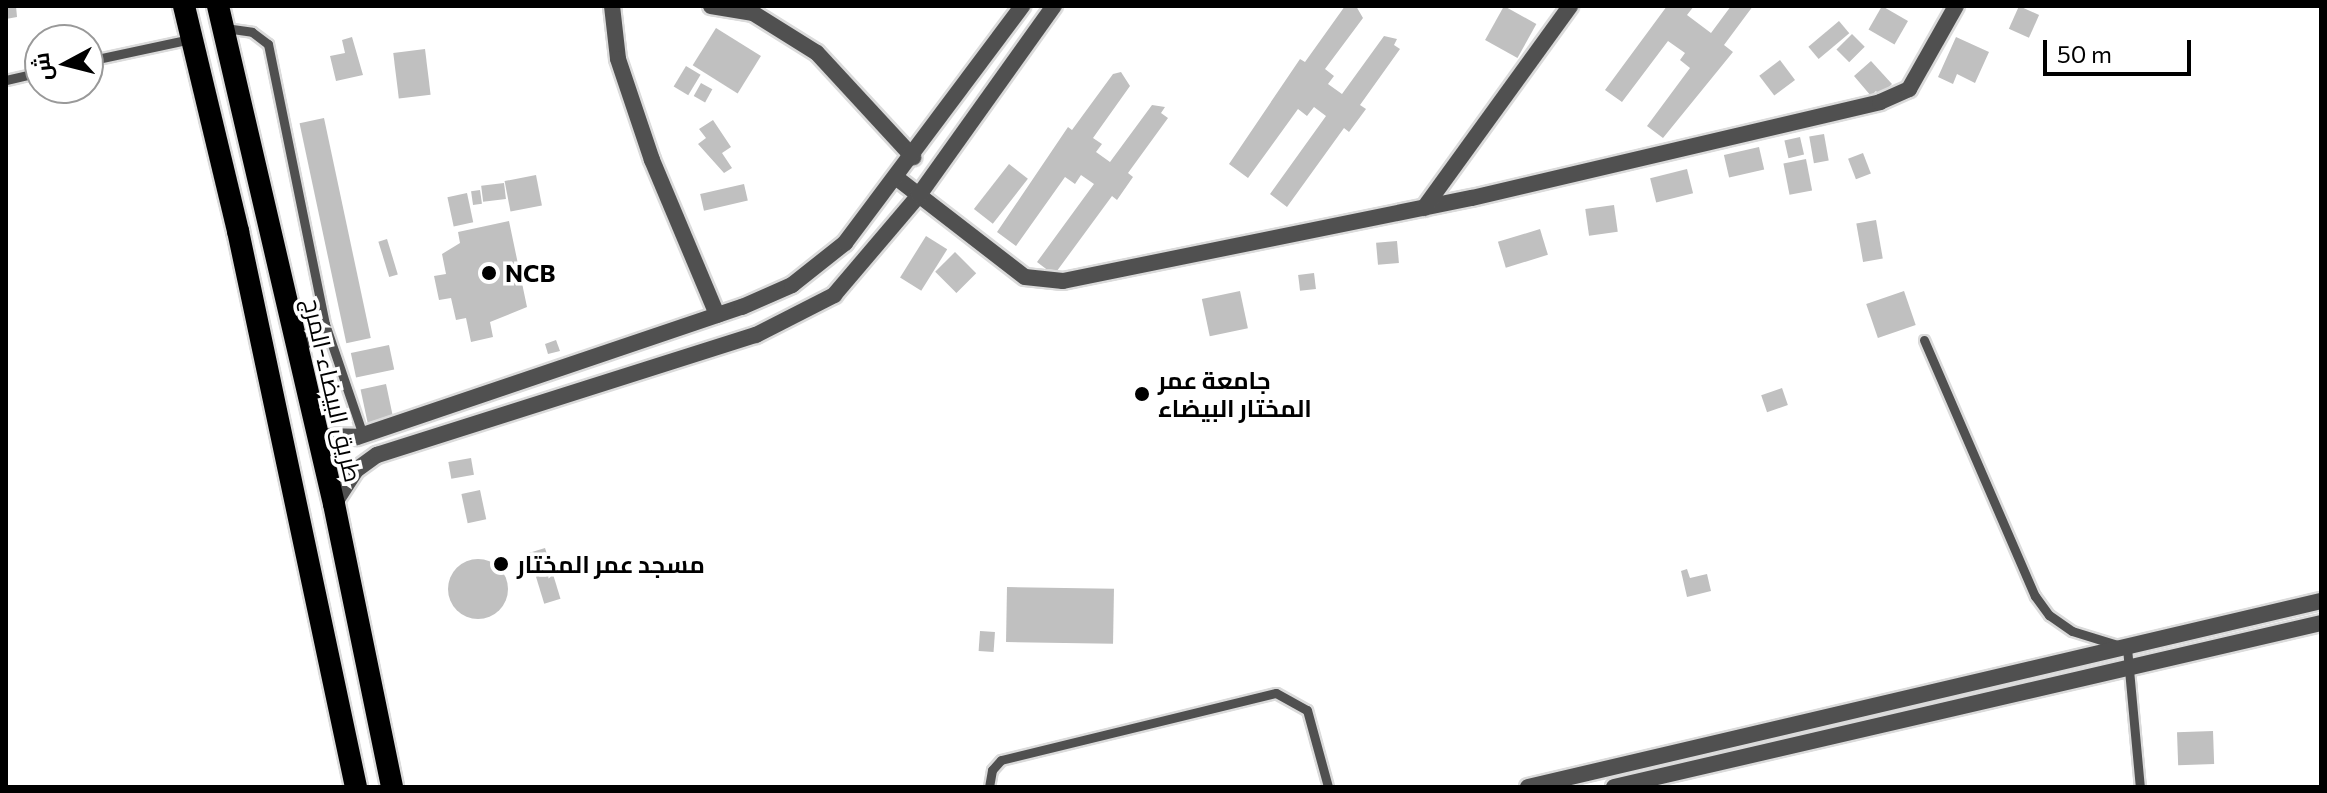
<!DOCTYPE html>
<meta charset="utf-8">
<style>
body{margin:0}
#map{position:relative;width:2327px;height:793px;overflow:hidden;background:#fff;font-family:Commissioner,Cairo,sans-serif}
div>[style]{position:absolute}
.building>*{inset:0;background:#c0c0c0;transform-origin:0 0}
.round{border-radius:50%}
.roads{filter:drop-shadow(2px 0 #dbdbdb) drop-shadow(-2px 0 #dbdbdb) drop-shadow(0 2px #dbdbdb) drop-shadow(0 -2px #dbdbdb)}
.service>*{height:9px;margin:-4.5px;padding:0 4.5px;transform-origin:4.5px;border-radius:4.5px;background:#505050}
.minor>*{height:16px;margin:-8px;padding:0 8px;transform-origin:8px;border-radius:8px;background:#505050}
.trunk>*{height:22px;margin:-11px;padding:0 11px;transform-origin:11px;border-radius:11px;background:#000}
.dots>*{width:22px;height:22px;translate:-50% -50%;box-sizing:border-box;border:4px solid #fff;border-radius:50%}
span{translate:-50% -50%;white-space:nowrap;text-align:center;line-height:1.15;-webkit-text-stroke:7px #fff;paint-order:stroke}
.poi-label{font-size:24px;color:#000;font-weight:700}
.left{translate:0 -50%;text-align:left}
.street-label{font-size:24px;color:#000}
.frame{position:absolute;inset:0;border:8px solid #000;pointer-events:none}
.north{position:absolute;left:24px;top:24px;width:80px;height:80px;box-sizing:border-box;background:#fff;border:2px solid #999;border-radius:50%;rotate:263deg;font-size:22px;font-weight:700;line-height:32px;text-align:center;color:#000}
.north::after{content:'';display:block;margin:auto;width:28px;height:36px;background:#000;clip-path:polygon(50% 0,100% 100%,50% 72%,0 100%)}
.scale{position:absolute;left:2043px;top:40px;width:148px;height:36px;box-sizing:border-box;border:4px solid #000;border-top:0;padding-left:10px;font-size:24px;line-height:28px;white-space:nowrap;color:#000;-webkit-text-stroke:6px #fff;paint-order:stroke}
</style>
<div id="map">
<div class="building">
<div style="clip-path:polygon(6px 6px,16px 6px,17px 17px,6px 19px)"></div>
<div style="clip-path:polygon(1345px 6px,1356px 6px,1363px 18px,1325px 69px,1334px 76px,1328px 84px,1342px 94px,1384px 36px,1397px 39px,1394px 45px,1400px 49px,1360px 105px,1366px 109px,1349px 132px,1344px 128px,1287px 207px,1270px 194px,1326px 116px,1314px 107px,1307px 116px,1298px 109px,1248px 178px,1229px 164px,1300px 59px,1305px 62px)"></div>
<div style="left:1504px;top:6px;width:37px;height:39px;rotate:29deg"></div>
<div style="clip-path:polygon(1667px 6px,1694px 6px,1687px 15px,1711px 33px,1731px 6px,1753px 6px,1724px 45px,1733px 52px,1663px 138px,1647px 126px,1690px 68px,1680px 60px,1685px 53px,1668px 41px,1622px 102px,1605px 90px)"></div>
<div style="left:1882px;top:6px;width:30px;height:27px;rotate:30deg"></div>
<div style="left:2019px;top:6px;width:22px;height:25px;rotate:24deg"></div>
<div style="left:1839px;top:21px;width:16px;height:40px;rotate:50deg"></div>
<div style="left:716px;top:28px;width:53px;height:44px;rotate:32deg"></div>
<div style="left:1852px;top:34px;width:18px;height:22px;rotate:45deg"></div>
<div style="clip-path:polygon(352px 37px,363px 75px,336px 81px,330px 56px,345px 53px,342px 40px)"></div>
<div style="clip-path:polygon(1956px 37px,1989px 52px,1975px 83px,1957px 74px,1953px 84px,1938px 77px)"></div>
<div style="left:425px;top:49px;width:46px;height:32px;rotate:83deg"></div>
<div style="left:1780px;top:60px;width:25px;height:26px;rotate:53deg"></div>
<div style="clip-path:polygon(1871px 61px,1892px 84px,1880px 96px,1876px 91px,1871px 96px,1854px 76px)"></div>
<div style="left:686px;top:66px;width:17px;height:24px;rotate:31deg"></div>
<div style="clip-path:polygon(1121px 72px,1130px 86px,1093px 138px,1102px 144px,1096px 152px,1110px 162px,1152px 105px,1165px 107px,1161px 113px,1168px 118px,1128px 173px,1133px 177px,1117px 200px,1112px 196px,1054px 275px,1037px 262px,1094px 184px,1081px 175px,1075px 184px,1065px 177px,1016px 246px,997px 232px,1068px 127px,1072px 130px,1113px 74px)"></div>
<div style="left:701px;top:83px;width:13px;height:15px;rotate:29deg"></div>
<div style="left:324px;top:118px;width:225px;height:25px;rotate:78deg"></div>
<div style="clip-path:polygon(713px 120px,731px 147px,722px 153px,732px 168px,724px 173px,698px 144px,706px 138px,699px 129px)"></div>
<div style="left:1824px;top:134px;width:27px;height:15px;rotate:80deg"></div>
<div style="left:1800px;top:137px;width:18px;height:16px;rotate:77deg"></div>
<div style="left:1759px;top:147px;width:23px;height:36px;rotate:77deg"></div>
<div style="left:1863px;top:153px;width:22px;height:16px;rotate:69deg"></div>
<div style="left:1806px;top:159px;width:32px;height:23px;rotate:79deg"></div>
<div style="left:1009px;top:164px;width:24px;height:57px;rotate:38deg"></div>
<div style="left:1687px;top:169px;width:25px;height:38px;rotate:76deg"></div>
<div style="left:536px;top:175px;width:31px;height:32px;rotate:79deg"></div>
<div style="left:504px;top:183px;width:16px;height:23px;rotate:83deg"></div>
<div style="left:744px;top:184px;width:17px;height:45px;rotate:77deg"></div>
<div style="left:480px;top:190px;width:14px;height:9px;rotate:82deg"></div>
<div style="left:467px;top:193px;width:30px;height:20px;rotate:78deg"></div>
<div style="left:1614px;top:205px;width:27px;height:29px;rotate:82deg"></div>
<div style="left:1876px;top:220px;width:39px;height:20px;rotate:80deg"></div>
<div style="clip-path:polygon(509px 221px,527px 307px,490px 322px,493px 337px,471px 342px,466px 318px,456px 320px,451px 298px,439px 300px,434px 276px,446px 274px,442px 254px,460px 243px,458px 232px)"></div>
<div style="left:1540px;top:229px;width:27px;height:44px;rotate:73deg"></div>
<div style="left:926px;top:236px;width:25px;height:49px;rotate:32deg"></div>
<div style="left:387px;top:239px;width:37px;height:9px;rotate:73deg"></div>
<div style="left:1397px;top:241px;width:22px;height:21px;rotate:85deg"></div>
<div style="left:955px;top:252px;width:30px;height:28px;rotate:45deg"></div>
<div style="left:1314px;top:273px;width:16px;height:16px;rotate:83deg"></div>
<div style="left:1240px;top:291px;width:38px;height:39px;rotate:78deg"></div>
<div style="left:1904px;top:291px;width:36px;height:40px;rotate:71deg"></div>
<div style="clip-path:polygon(556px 340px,560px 351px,548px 354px,545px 344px)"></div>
<div style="left:389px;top:345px;width:25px;height:39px;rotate:78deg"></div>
<div style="left:386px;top:384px;width:38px;height:26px;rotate:78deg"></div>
<div style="left:1782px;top:388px;width:18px;height:22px;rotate:71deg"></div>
<div style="left:471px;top:458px;width:17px;height:23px;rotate:80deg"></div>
<div style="left:480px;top:490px;width:30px;height:19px;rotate:78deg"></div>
<div style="left:545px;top:548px;width:53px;height:17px;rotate:73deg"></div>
<div class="round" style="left:448px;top:559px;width:60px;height:60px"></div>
<div style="clip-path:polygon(1687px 569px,1690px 578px,1707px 574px,1711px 591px,1687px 597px,1681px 571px)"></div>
<div style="left:1007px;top:587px;width:107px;height:55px;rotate:1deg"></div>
<div style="left:980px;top:631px;width:15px;height:20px;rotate:4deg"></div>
<div style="left:2213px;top:731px;width:33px;height:36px;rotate:88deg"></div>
</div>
<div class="roads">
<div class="service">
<div style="left:225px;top:28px;width:27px;rotate:8deg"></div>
<div style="left:252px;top:32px;width:20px;rotate:37deg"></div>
<div style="left:268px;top:44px;width:286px;rotate:78.5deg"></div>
<div style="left:325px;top:324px;width:36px;rotate:134deg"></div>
<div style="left:88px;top:61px;width:105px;rotate:-12.1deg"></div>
<div style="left:6px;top:80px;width:35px;rotate:-13deg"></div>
<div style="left:325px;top:324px;width:117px;rotate:71.1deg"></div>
<div style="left:1924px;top:340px;width:279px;rotate:66.6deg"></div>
<div style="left:2035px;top:596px;width:24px;rotate:54deg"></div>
<div style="left:2049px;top:615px;width:28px;rotate:35deg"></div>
<div style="left:2072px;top:631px;width:58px;rotate:17.2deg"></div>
<div style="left:2127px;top:648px;width:140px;rotate:84.7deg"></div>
<div style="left:989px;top:787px;width:17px;rotate:-80deg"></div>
<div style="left:992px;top:770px;width:13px;rotate:-48deg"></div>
<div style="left:1001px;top:760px;width:283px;rotate:-13.7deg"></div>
<div style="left:1276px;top:693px;width:35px;rotate:29deg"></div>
<div style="left:1307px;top:710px;width:80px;rotate:74.7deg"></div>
</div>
<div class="minor">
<div style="left:612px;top:6px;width:53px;rotate:83.5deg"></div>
<div style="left:618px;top:59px;width:107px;rotate:71.4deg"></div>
<div style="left:652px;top:160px;width:168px;rotate:67.2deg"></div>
<div style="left:711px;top:6px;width:43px;rotate:9.5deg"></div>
<div style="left:753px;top:13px;width:75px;rotate:32deg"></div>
<div style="left:817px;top:53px;width:142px;rotate:47.3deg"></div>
<div style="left:898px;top:179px;width:160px;rotate:37.7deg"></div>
<div style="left:1025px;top:277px;width:38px;rotate:6deg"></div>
<div style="left:1063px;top:281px;width:417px;rotate:-11.5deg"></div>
<div style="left:1472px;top:198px;width:419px;rotate:-13.2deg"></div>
<div style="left:1880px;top:102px;width:32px;rotate:-24deg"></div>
<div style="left:1909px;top:89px;width:95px;rotate:-60.5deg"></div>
<div style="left:1424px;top:208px;width:249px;rotate:-54.1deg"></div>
<div style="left:318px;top:436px;width:39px;rotate:1deg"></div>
<div style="left:357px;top:437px;width:406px;rotate:-18.7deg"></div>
<div style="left:742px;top:307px;width:55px;rotate:-23.7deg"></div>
<div style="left:792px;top:285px;width:68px;rotate:-38.4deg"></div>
<div style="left:845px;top:243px;width:296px;rotate:-53.2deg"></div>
<div style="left:334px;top:504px;width:40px;rotate:-57.1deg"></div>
<div style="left:356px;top:470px;width:26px;rotate:-36deg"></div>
<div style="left:377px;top:455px;width:398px;rotate:-17.6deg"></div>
<div style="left:756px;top:335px;width:88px;rotate:-27.1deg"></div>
<div style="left:834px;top:295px;width:131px;rotate:-49.6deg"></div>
<div style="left:919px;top:195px;width:232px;rotate:-54.5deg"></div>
<div style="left:1528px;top:787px;width:815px;rotate:-13.2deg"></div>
<div style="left:1614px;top:787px;width:726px;rotate:-13.06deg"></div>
</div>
<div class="trunk">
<div style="left:184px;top:6px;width:231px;rotate:76.5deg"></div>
<div style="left:238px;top:231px;width:568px;rotate:78.02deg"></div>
<div style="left:218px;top:6px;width:511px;rotate:76.89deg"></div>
<div style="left:334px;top:504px;width:289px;rotate:78.4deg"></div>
</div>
</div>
<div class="dots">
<div style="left:489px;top:273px;background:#000"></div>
<div style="left:1142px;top:394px;background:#000"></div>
<div style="left:501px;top:564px;background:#000"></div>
</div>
<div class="poi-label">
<span class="left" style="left:505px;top:273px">NCB</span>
<span class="left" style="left:1158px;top:394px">جامعة عمر<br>المختار البيضاء</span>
<span class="left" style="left:517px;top:564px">مسجد عمر المختار</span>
</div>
<div class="street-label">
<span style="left:333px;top:390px;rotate:77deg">طريق البيضاء-المرج</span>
</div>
<div class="frame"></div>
<div class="north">ش</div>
<div class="scale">50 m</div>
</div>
